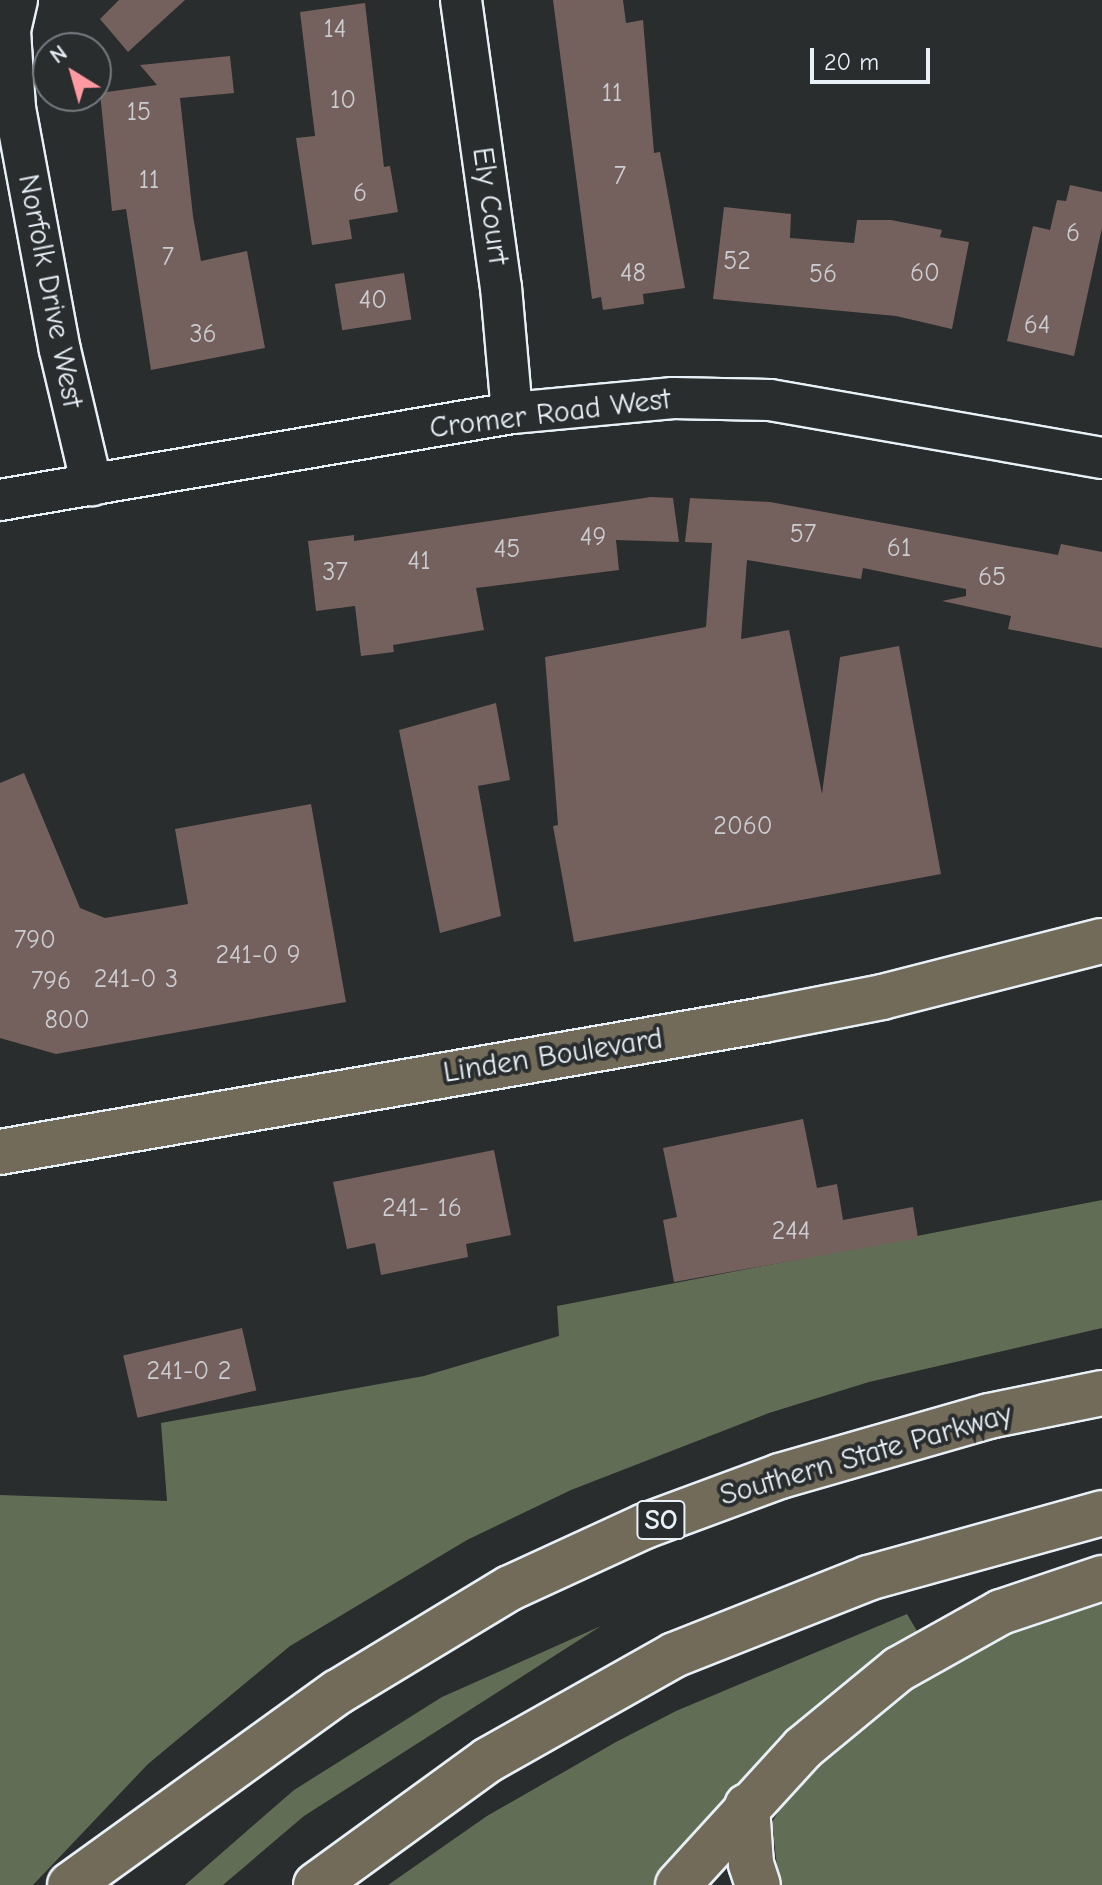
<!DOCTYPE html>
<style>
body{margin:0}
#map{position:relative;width:1102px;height:1885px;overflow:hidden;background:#2a2d2e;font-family:"Comic Neue",sans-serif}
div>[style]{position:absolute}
.green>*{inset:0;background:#616d54}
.building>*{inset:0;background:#74615d;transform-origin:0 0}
.roads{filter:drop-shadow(2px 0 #e8f1f8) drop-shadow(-2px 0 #e8f1f8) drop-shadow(0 2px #e8f1f8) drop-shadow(0 -2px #e8f1f8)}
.minor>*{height:40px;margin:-20px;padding:0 20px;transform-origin:20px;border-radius:20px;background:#2a2d2e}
.major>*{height:44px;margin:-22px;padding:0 22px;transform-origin:22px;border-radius:22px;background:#736b5a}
.highway>*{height:44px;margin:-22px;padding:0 22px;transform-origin:22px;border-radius:22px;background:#736b5a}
span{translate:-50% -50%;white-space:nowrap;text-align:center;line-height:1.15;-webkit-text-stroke:8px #2a2d2e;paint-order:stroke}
.number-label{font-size:26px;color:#cbcdd1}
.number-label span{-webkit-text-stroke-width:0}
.shield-label span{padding:2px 6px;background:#2a2d2e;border:2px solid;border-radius:6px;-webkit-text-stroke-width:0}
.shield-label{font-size:28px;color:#e8f1f8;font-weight:700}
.street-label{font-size:30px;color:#e8f1f8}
.north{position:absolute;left:32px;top:32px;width:80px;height:80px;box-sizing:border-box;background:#2a2d2e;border:2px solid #767b7f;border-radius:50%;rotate:323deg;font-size:22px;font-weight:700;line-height:32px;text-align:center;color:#e8f1f8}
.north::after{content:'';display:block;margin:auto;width:28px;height:36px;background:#ff9aa2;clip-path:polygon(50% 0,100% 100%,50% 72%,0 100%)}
.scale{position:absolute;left:810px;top:48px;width:120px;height:36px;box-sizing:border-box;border:4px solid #e8f1f8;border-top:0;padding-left:10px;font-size:24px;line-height:28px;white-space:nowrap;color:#e8f1f8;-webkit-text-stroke:6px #2a2d2e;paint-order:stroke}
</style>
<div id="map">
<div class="green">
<div style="clip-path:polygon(1102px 1200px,1102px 1328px,869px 1382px,769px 1413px,571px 1490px,467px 1540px,290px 1646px,148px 1764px,33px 1885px,0 1885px,0 1495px,167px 1501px,161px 1423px,424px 1376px,559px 1336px,557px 1306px)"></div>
<div style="clip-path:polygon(1102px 1591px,1102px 1885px,779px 1885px,772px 1822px,797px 1781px,914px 1685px,982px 1640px)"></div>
<div style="clip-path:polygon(907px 1614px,917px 1631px,877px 1661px,709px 1821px,655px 1885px,388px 1885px,487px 1816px,616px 1742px,676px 1711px)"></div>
<div style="clip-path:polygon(601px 1626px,304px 1816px,223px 1885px,185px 1885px,294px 1790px,442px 1697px)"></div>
</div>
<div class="building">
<div style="clip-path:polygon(119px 0,185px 0,128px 52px,100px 19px)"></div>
<div style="clip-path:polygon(553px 0,623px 0,626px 23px,643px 20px,654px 153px,660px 152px,685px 288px,643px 294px,644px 304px,603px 310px,601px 297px,592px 299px)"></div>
<div style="clip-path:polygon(365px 3px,384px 167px,390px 166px,398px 212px,349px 220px,352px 239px,312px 245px,296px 138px,315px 136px,300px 12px)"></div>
<div style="clip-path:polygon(230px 56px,234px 93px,180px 98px,193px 216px,201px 261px,247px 251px,265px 348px,151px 370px,126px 209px,112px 211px,100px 93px,157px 85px,140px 65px)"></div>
<div style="clip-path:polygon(1070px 185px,1102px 192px,1102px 228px,1074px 356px,1007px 341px,1033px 226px,1050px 230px,1057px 200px,1066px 201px)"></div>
<div style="clip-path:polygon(724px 207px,791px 214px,790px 238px,854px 243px,857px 220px,891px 220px,942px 230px,940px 237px,969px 242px,952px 329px,896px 316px,713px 299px)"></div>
<div style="left:404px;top:273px;width:47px;height:70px;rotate:81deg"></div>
<div style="clip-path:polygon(651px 497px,673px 498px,679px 542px,616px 540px,619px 570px,476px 588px,484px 630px,393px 645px,394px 652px,361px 656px,355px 606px,316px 611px,308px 541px,354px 535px,354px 541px)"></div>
<div style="clip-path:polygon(690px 498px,770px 502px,1058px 555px,1061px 544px,1102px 552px,1102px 648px,1008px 629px,1011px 616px,942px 601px,966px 596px,966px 589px,863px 568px,861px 579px,747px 560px,741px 639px,789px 630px,822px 794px,840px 657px,899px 646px,941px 874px,574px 942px,553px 826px,558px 825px,545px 657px,706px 627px,712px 543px,685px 542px)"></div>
<div style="clip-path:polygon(496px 703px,510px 780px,478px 786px,501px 916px,440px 933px,399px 730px)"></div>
<div style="clip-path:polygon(24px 773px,80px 908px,105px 918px,188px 904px,175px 829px,311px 804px,346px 1002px,56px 1054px,0 1038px,0 783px)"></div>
<div style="clip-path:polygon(803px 1119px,817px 1188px,837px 1184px,843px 1220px,913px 1207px,918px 1238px,674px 1282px,663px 1220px,677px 1217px,663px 1148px)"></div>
<div style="clip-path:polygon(494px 1150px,511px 1235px,466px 1244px,468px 1257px,381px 1275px,375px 1243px,347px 1249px,333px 1182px)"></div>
<div style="left:242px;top:1328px;width:64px;height:122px;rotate:77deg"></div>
</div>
<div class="roads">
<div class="minor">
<div style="left:17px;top:0;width:32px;rotate:103deg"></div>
<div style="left:10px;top:31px;width:77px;rotate:86.3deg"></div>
<div style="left:15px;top:108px;width:246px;rotate:79.5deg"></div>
<div style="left:60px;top:350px;width:139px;rotate:76.7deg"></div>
<div style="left:461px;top:0;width:290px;rotate:82.1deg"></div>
<div style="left:501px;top:287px;width:126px;rotate:85deg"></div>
<div style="left:0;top:500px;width:519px;rotate:-9.64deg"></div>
<div style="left:512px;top:413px;width:162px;rotate:-5.3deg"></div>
<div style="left:673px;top:398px;width:97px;rotate:1.2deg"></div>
<div style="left:770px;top:400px;width:337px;rotate:9.9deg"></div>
</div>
<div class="major">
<div style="left:0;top:1152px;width:775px;rotate:-9.8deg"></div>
<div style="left:764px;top:1020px;width:120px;rotate:-11deg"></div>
<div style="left:882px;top:997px;width:227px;rotate:-14.3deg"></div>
</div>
<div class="highway">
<div style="left:747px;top:1806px;width:58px;rotate:86.1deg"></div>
<div style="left:751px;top:1864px;width:22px;rotate:72deg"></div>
<div style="left:70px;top:1885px;width:330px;rotate:-35.8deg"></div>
<div style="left:338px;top:1692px;width:201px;rotate:-31.2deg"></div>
<div style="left:510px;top:1588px;width:149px;rotate:-24.7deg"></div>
<div style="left:645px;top:1526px;width:144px;rotate:-20.3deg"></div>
<div style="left:780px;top:1476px;width:217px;rotate:-16deg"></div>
<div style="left:989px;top:1416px;width:115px;rotate:-11.5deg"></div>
<div style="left:316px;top:1885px;width:213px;rotate:-36deg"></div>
<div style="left:488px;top:1760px;width:214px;rotate:-29.4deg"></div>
<div style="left:674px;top:1655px;width:209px;rotate:-21.6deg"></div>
<div style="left:868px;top:1578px;width:243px;rotate:-15.5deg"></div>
<div style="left:678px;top:1885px;width:185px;rotate:-47.6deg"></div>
<div style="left:803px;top:1748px;width:124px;rotate:-39.5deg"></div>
<div style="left:899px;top:1669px;width:117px;rotate:-29.2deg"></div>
<div style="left:1001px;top:1612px;width:107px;rotate:-18.6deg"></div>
</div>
</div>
<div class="number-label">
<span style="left:335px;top:30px">14</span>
<span style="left:612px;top:94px">11</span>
<span style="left:343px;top:101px">10</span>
<span style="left:139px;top:113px">15</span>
<span style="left:620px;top:177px">7</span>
<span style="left:149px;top:181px">11</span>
<span style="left:360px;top:194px">6</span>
<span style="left:1073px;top:234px">6</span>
<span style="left:168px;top:258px">7</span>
<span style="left:737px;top:262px">52</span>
<span style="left:633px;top:274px">48</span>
<span style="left:925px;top:274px">60</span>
<span style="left:823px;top:275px">56</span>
<span style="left:373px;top:301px">40</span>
<span style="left:1037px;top:326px">64</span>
<span style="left:203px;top:335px">36</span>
<span style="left:803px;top:535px">57</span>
<span style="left:593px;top:538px">49</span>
<span style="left:899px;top:549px">61</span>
<span style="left:507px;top:550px">45</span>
<span style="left:419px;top:562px">41</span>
<span style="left:335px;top:573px">37</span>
<span style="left:992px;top:578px">65</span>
<span style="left:743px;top:827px">2060</span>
<span style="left:35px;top:941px">790</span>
<span style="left:258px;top:956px">241-0 9</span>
<span style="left:136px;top:980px">241-0 3</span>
<span style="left:51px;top:982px">796</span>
<span style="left:67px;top:1021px">800</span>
<span style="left:422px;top:1209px">241- 16</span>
<span style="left:791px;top:1232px">244</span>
<span style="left:189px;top:1372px">241-0 2</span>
</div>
<div class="shield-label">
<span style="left:661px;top:1520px">SO</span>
</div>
<div class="street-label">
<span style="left:490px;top:206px;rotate:82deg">Ely Court</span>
<span style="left:50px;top:291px;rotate:79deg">Norfolk Drive West</span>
<span style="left:550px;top:414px;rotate:-7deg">Cromer Road West</span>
<span style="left:553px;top:1056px;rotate:-9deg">Linden Boulevard</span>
<span style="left:866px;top:1455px;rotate:-16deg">Southern State Parkway</span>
</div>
<div class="north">N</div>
<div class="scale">20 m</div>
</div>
